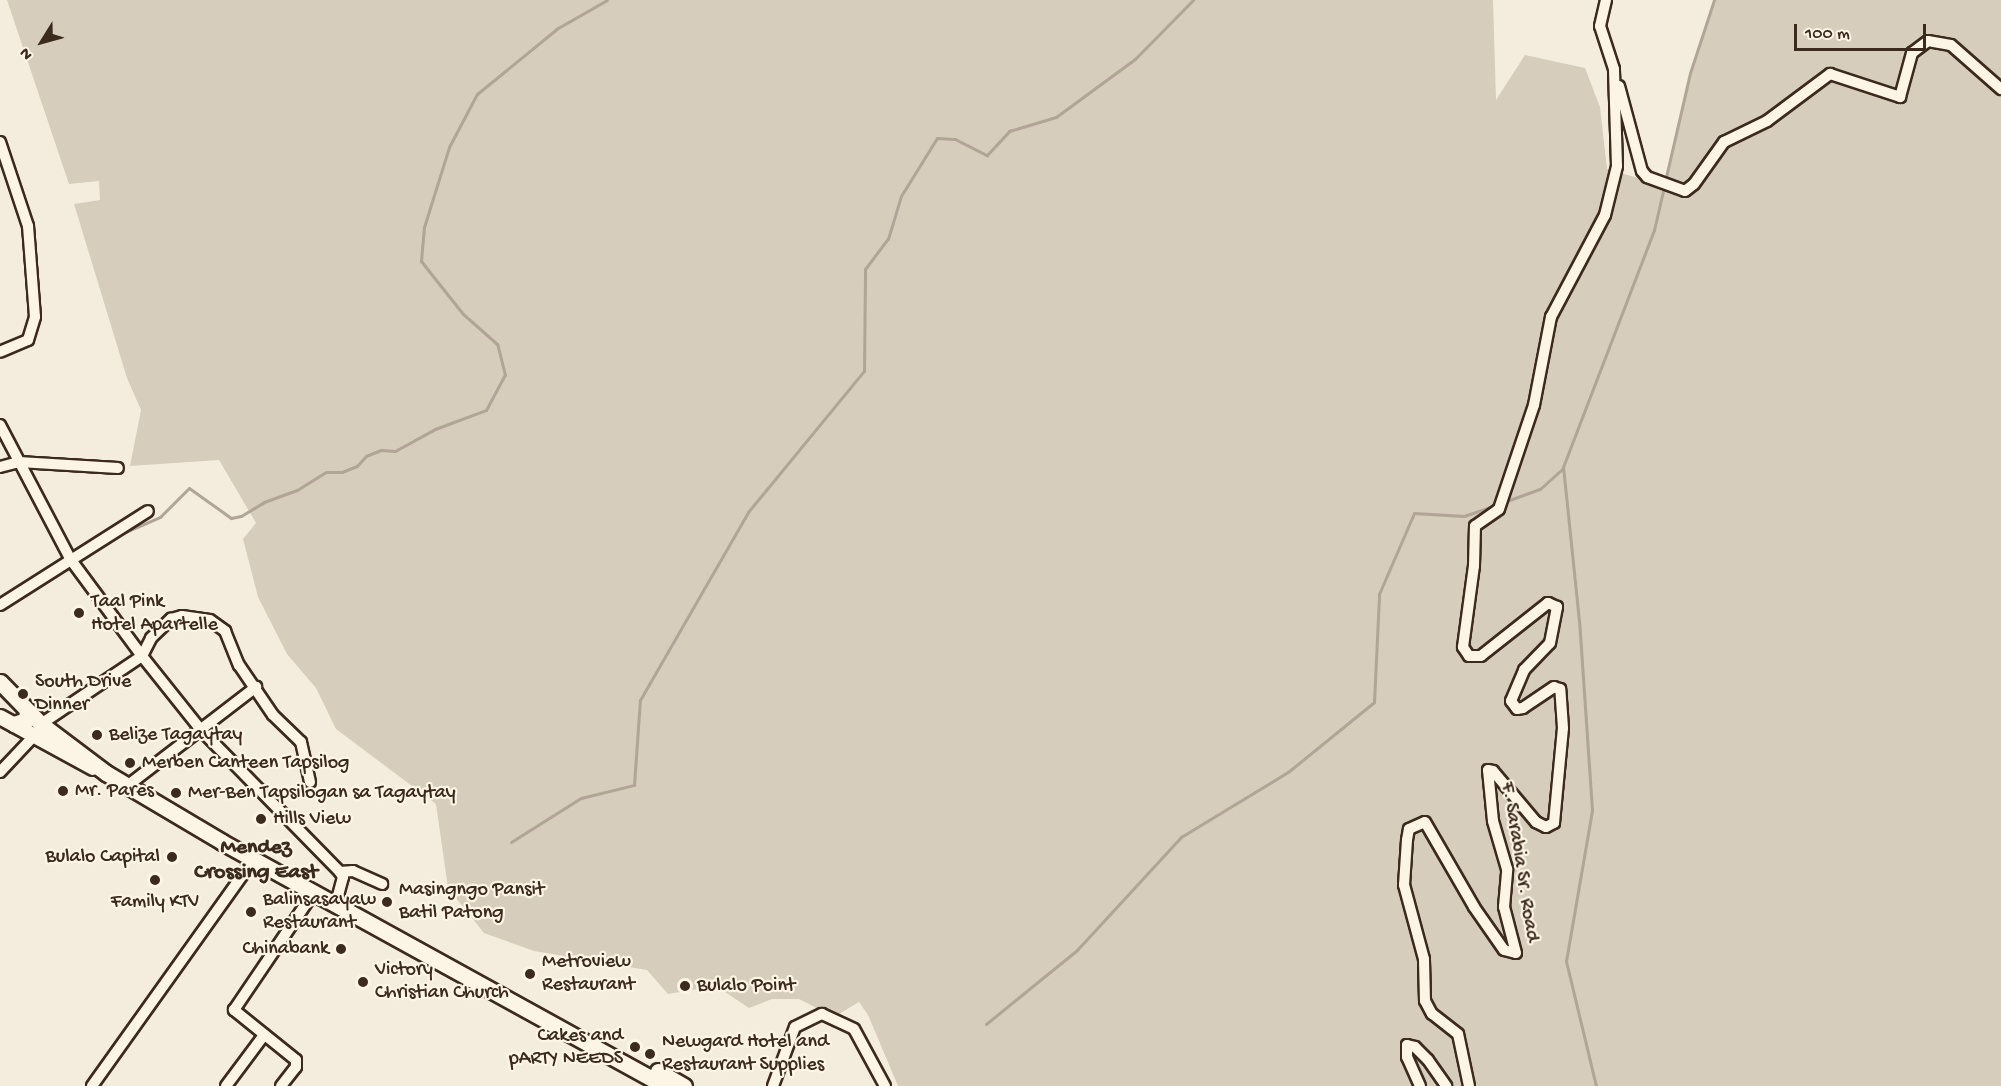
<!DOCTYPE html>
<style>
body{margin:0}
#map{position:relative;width:2001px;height:1086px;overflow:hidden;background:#f4eddd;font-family:"Gochi Hand",sans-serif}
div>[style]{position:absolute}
.green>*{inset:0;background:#d6cdbd}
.stream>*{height:3px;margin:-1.5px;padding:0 1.5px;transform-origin:1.5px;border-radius:1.5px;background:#b0a596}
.roads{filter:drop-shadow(2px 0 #3b2a1e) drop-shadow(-2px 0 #3b2a1e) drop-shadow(0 2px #3b2a1e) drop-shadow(0 -2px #3b2a1e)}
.minor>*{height:10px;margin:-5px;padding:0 5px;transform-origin:5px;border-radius:5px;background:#fcf5e5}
.secondary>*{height:14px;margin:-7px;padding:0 7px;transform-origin:7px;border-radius:7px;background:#fcf5e5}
.primary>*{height:15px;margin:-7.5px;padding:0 7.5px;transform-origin:7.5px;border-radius:7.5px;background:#fcf5e5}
.dots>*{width:16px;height:16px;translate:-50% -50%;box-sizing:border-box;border:3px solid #fcf5e5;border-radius:50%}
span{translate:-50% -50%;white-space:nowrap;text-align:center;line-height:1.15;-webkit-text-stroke:4.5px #fcf5e5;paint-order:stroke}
.poi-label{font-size:20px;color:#3b2a1e}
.left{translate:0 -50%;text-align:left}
.right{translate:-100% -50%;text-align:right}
.street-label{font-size:20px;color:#3b2a1e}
.quarter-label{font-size:22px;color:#3b2a1e;font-weight:700}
.north{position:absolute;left:12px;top:12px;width:60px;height:60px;-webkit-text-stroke:4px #fcf5e5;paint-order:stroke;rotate:233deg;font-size:16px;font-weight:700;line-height:24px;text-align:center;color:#3b2a1e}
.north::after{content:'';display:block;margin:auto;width:21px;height:27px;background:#3b2a1e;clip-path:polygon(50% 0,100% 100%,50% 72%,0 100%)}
.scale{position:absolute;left:1794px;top:24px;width:132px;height:27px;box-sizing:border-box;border:3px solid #3b2a1e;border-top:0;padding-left:8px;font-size:18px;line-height:21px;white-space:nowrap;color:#3b2a1e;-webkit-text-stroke:4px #fcf5e5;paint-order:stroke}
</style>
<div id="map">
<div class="green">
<div style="clip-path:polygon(7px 0,1493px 0,1496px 100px,1525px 55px,1585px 68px,1600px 107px,1607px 169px,1645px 180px,1662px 191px,1690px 73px,1714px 0,2001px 0,2001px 1086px,898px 1086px,868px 1015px,859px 1002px,834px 1017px,799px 999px,772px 999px,749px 1008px,716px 986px,668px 994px,647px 970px,534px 951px,484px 933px,448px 888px,436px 804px,336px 729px,316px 688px,287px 654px,258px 597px,243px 539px,256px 523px,219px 460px,130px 466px,141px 410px,127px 378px,74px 204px,100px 200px,99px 181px,69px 184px)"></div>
</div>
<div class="stream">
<div style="left:1666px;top:177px;width:107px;rotate:-77deg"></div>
<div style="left:1690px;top:73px;width:77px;rotate:-71.8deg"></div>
<div style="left:1504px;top:502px;width:38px;rotate:-20deg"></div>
<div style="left:1540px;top:489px;width:31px;rotate:-42deg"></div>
<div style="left:119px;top:535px;width:45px;rotate:-23.7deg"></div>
<div style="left:160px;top:517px;width:41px;rotate:-45deg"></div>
<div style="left:189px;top:488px;width:52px;rotate:35.5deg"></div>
<div style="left:231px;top:518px;width:10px;rotate:-11deg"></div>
<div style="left:241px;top:516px;width:27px;rotate:-31deg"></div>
<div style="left:264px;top:502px;width:35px;rotate:-20deg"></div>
<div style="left:297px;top:490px;width:34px;rotate:-32deg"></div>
<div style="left:326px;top:472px;width:16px"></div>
<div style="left:342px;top:472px;width:16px;rotate:-22deg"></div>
<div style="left:357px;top:466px;width:13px;rotate:-48deg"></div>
<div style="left:366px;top:456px;width:16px;rotate:-22deg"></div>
<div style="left:381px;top:450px;width:14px;rotate:4deg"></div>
<div style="left:395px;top:451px;width:46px;rotate:-28.8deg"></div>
<div style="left:435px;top:429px;width:54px;rotate:-20.4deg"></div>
<div style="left:486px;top:410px;width:40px;rotate:-62deg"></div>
<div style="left:505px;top:375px;width:32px;rotate:-104deg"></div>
<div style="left:497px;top:344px;width:45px;rotate:-138.6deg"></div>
<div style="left:463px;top:314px;width:68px;rotate:-128.4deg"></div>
<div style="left:421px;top:261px;width:34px;rotate:-85deg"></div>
<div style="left:424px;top:227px;width:84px;rotate:-72.6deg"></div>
<div style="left:449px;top:147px;width:60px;rotate:-62.2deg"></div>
<div style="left:477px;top:94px;width:104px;rotate:-39.2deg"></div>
<div style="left:558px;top:28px;width:56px;rotate:-29.7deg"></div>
<div style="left:511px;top:842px;width:83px;rotate:-32.2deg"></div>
<div style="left:581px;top:798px;width:55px;rotate:-13.8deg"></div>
<div style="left:634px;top:785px;width:85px;rotate:-86deg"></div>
<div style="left:640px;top:700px;width:217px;rotate:-60.1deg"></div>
<div style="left:748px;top:512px;width:183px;rotate:-50.6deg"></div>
<div style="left:864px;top:371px;width:102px;rotate:-89.4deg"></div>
<div style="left:865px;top:269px;width:38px;rotate:-53deg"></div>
<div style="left:888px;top:239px;width:45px;rotate:-73.2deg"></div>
<div style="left:901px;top:196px;width:68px;rotate:-58.2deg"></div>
<div style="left:937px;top:138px;width:18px;rotate:3deg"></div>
<div style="left:955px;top:139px;width:36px;rotate:27deg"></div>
<div style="left:987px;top:155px;width:33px;rotate:-47deg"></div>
<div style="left:1009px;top:131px;width:49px;rotate:-16.6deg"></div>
<div style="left:1056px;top:117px;width:98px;rotate:-36.3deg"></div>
<div style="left:1135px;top:59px;width:83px;rotate:-45.5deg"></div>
<div style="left:986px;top:1024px;width:117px;rotate:-39.1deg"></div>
<div style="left:1077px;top:950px;width:154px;rotate:-47.4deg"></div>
<div style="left:1181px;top:837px;width:125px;rotate:-31.3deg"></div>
<div style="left:1288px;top:772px;width:111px;rotate:-39.1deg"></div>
<div style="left:1374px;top:702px;width:108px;rotate:-87.3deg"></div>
<div style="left:1379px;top:594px;width:88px;rotate:-66.6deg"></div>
<div style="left:1414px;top:513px;width:50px;rotate:3.4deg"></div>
<div style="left:1464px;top:516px;width:36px;rotate:-19deg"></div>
<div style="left:1596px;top:1086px;width:129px;rotate:-103.5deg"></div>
<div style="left:1566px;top:961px;width:153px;rotate:-80.2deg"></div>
<div style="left:1592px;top:810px;width:189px;rotate:-93.9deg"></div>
<div style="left:1579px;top:621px;width:155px;rotate:-95.9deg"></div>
<div style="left:1563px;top:467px;width:254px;rotate:-69deg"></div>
<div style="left:1654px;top:230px;width:40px;rotate:-77deg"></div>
</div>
<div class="roads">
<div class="minor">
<div style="left:1619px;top:86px;width:88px;rotate:74.9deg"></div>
<div style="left:1642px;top:171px;width:8px;rotate:50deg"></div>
<div style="left:1647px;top:177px;width:40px;rotate:20.2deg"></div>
<div style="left:1685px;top:191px;width:11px;rotate:-38deg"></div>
<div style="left:1694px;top:184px;width:52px;rotate:-54.5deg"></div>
<div style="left:1724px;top:142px;width:48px;rotate:-26deg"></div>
<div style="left:1767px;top:121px;width:79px;rotate:-36.7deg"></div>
<div style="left:1830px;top:74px;width:74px;rotate:18.2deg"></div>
<div style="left:1900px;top:97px;width:46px;rotate:-74.7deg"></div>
<div style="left:1912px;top:53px;width:20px;rotate:-37deg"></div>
<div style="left:1928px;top:41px;width:23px;rotate:10deg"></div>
<div style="left:1951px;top:45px;width:67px;rotate:41.3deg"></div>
<div style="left:0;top:142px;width:89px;rotate:71.6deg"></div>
<div style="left:28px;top:226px;width:91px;rotate:85.6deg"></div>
<div style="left:35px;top:317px;width:24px;rotate:107deg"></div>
<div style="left:28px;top:340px;width:30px;rotate:157deg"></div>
<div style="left:0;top:425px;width:153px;rotate:62.3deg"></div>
<div style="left:71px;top:560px;width:119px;rotate:53.5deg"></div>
<div style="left:142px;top:656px;width:95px;rotate:51.4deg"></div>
<div style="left:201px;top:730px;width:199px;rotate:45.6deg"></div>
<div style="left:340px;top:872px;width:6px;rotate:59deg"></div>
<div style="left:343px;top:877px;width:27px;rotate:105deg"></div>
<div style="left:0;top:467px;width:20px;rotate:-15deg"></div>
<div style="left:19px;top:462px;width:99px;rotate:3.5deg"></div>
<div style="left:0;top:605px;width:175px;rotate:-32.4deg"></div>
<div style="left:41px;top:724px;width:122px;rotate:-34deg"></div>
<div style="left:142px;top:656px;width:20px;rotate:-63deg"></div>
<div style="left:151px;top:638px;width:28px;rotate:-44deg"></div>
<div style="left:171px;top:619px;width:11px;rotate:-15deg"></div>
<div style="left:182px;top:616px;width:28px;rotate:8deg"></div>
<div style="left:210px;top:620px;width:19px;rotate:36deg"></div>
<div style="left:225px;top:631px;width:37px;rotate:68deg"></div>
<div style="left:239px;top:665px;width:60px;rotate:55.8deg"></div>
<div style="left:273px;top:715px;width:39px;rotate:44deg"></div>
<div style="left:301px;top:742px;width:41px;rotate:77.3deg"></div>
<div style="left:0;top:772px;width:50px;rotate:-46.6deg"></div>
<div style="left:127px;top:786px;width:163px;rotate:-37.5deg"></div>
<div style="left:340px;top:872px;width:13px;rotate:-4deg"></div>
<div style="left:353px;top:871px;width:32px;rotate:24deg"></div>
<div style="left:92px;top:1086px;width:279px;rotate:-54.5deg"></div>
<div style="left:226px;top:1086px;width:64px;rotate:-53.3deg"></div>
<div style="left:281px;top:1086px;width:24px;rotate:-52deg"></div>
<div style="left:296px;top:1067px;width:7px;rotate:-90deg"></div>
<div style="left:296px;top:1060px;width:80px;rotate:-141.1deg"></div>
<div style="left:234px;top:1010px;width:143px;rotate:-55.9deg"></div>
<div style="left:773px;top:1086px;width:63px;rotate:-69.6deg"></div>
<div style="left:795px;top:1027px;width:30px;rotate:-26deg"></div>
<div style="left:822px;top:1014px;width:35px;rotate:25deg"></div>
<div style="left:854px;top:1029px;width:65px;rotate:61.5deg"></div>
<div style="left:1420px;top:1086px;width:32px;rotate:-114deg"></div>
<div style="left:1407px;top:1057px;width:12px;rotate:-90deg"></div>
<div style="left:1407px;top:1045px;width:8px;rotate:14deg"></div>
<div style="left:1415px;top:1047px;width:18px;rotate:45deg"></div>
<div style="left:1428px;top:1060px;width:32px;rotate:55deg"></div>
<div style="left:1469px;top:1086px;width:53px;rotate:-101.9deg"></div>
<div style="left:1458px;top:1034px;width:33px;rotate:-142deg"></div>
<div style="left:1432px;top:1014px;width:15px;rotate:-118deg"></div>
<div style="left:1425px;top:1001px;width:42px;rotate:-91.4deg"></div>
<div style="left:1424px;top:959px;width:77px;rotate:-105.1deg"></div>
<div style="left:1404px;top:885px;width:45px;rotate:-86.2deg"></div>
<div style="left:1407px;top:840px;width:11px;rotate:-80deg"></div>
<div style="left:1409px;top:829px;width:17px;rotate:-24deg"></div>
<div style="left:1425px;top:822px;width:98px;rotate:60deg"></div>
<div style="left:1474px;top:907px;width:52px;rotate:55.1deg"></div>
<div style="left:1504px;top:950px;width:12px;rotate:14deg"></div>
<div style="left:1516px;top:953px;width:48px;rotate:-104.6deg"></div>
<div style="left:1504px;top:907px;width:38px;rotate:-85deg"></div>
<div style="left:1507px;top:869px;width:50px;rotate:-106.3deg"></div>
<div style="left:1493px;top:821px;width:51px;rotate:-95.6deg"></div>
<div style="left:1488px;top:770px;width:5px;rotate:11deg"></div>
<div style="left:1493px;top:771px;width:67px;rotate:49.9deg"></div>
<div style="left:1536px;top:822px;width:11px;rotate:27deg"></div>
<div style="left:1546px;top:827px;width:9px;rotate:-27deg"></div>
<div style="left:1554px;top:823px;width:95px;rotate:-84.6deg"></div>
<div style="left:1563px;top:728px;width:39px;rotate:-94deg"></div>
<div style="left:1560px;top:689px;width:6px;rotate:-162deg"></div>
<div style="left:1554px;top:687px;width:37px;rotate:146deg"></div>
<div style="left:1523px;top:708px;width:6px;rotate:171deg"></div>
<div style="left:1517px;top:709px;width:10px;rotate:-127deg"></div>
<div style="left:1511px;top:701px;width:34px;rotate:-67deg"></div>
<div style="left:1524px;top:670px;width:37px;rotate:-46deg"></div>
<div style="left:1550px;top:643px;width:37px;rotate:-79deg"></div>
<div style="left:1557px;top:607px;width:10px;rotate:-156deg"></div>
<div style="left:1548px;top:603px;width:85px;rotate:141.7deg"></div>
<div style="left:1481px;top:656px;width:12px;rotate:180deg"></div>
<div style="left:1469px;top:656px;width:11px;rotate:-124deg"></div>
<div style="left:1463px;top:647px;width:82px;rotate:-82.3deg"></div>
<div style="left:1474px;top:566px;width:40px;rotate:-88.6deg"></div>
<div style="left:1475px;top:526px;width:29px;rotate:-35deg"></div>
<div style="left:1499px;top:509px;width:110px;rotate:-71.4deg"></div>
<div style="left:1534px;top:405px;width:90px;rotate:-79.1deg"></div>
<div style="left:1551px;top:317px;width:115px;rotate:-62.1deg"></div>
<div style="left:1605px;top:215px;width:50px;rotate:-76.2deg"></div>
<div style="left:1617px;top:166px;width:97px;rotate:-91.8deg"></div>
<div style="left:1614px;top:69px;width:45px;rotate:-108deg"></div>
<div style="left:1600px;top:26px;width:27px;rotate:-77deg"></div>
</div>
<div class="secondary">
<div style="left:0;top:717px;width:106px;rotate:28.7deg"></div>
</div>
<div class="primary">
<div style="left:0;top:682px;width:59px;rotate:45.7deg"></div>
<div style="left:41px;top:724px;width:81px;rotate:37deg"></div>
<div style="left:106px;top:773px;width:135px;rotate:30.7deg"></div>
<div style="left:222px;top:842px;width:506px;rotate:28.85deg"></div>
<div style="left:14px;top:724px;width:13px;rotate:-18deg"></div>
<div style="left:26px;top:720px;width:9px;rotate:-84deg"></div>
<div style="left:658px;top:1071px;width:30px;rotate:30deg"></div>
</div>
</div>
<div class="dots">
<div style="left:79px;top:613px;background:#3b2a1e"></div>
<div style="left:23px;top:694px;background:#3b2a1e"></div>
<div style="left:97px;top:735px;background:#3b2a1e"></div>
<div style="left:130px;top:763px;background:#3b2a1e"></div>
<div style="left:63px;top:791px;background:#3b2a1e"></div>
<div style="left:176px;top:793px;background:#3b2a1e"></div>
<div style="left:261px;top:819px;background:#3b2a1e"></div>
<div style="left:172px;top:857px;background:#3b2a1e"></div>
<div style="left:155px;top:880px;background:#3b2a1e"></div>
<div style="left:387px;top:902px;background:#3b2a1e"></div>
<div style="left:251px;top:912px;background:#3b2a1e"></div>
<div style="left:341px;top:949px;background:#3b2a1e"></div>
<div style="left:530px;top:974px;background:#3b2a1e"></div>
<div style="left:363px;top:982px;background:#3b2a1e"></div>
<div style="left:685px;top:986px;background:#3b2a1e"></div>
<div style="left:635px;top:1047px;background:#3b2a1e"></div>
<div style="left:650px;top:1054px;background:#3b2a1e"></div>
</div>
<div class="poi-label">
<span class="left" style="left:91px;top:614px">Taal Pink<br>Hotel Apartelle</span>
<span class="left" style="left:35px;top:694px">South Drive<br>Dinner</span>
<span class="left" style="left:109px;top:735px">Belize Tagaytay</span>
<span class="left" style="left:142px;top:763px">Merben Canteen Tapsilog</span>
<span class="left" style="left:75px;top:791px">Mr. Pares</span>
<span class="left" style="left:188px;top:793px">Mer-Ben Tapsilogan sa Tagaytay</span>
<span class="left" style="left:273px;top:819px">Hills View</span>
<span class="right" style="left:160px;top:857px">Bulalo Capital</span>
<span class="left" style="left:399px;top:902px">Masingngo Pansit<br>Batil Patong</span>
<span class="left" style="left:263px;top:912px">Balinsasayaw<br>Restaurant</span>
<span style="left:155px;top:902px">Family KTV</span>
<span class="right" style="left:329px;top:949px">Chinabank</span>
<span class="left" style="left:542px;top:974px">Metroview<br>Restaurant</span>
<span class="left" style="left:375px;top:982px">Victory<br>Christian Church</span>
<span class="left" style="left:697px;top:986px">Bulalo Point</span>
<span class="right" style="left:623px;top:1048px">Cakes and<br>pARTY NEEDS</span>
<span class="left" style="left:662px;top:1054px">Newgard Hotel and<br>Restaurant Supplies</span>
</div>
<div class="street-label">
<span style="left:1519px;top:862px;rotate:81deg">F. Sarabia Sr. Road</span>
</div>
<div class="quarter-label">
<span style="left:256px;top:861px">Mendez<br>Crossing East</span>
</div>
<div class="north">N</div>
<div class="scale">100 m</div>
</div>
